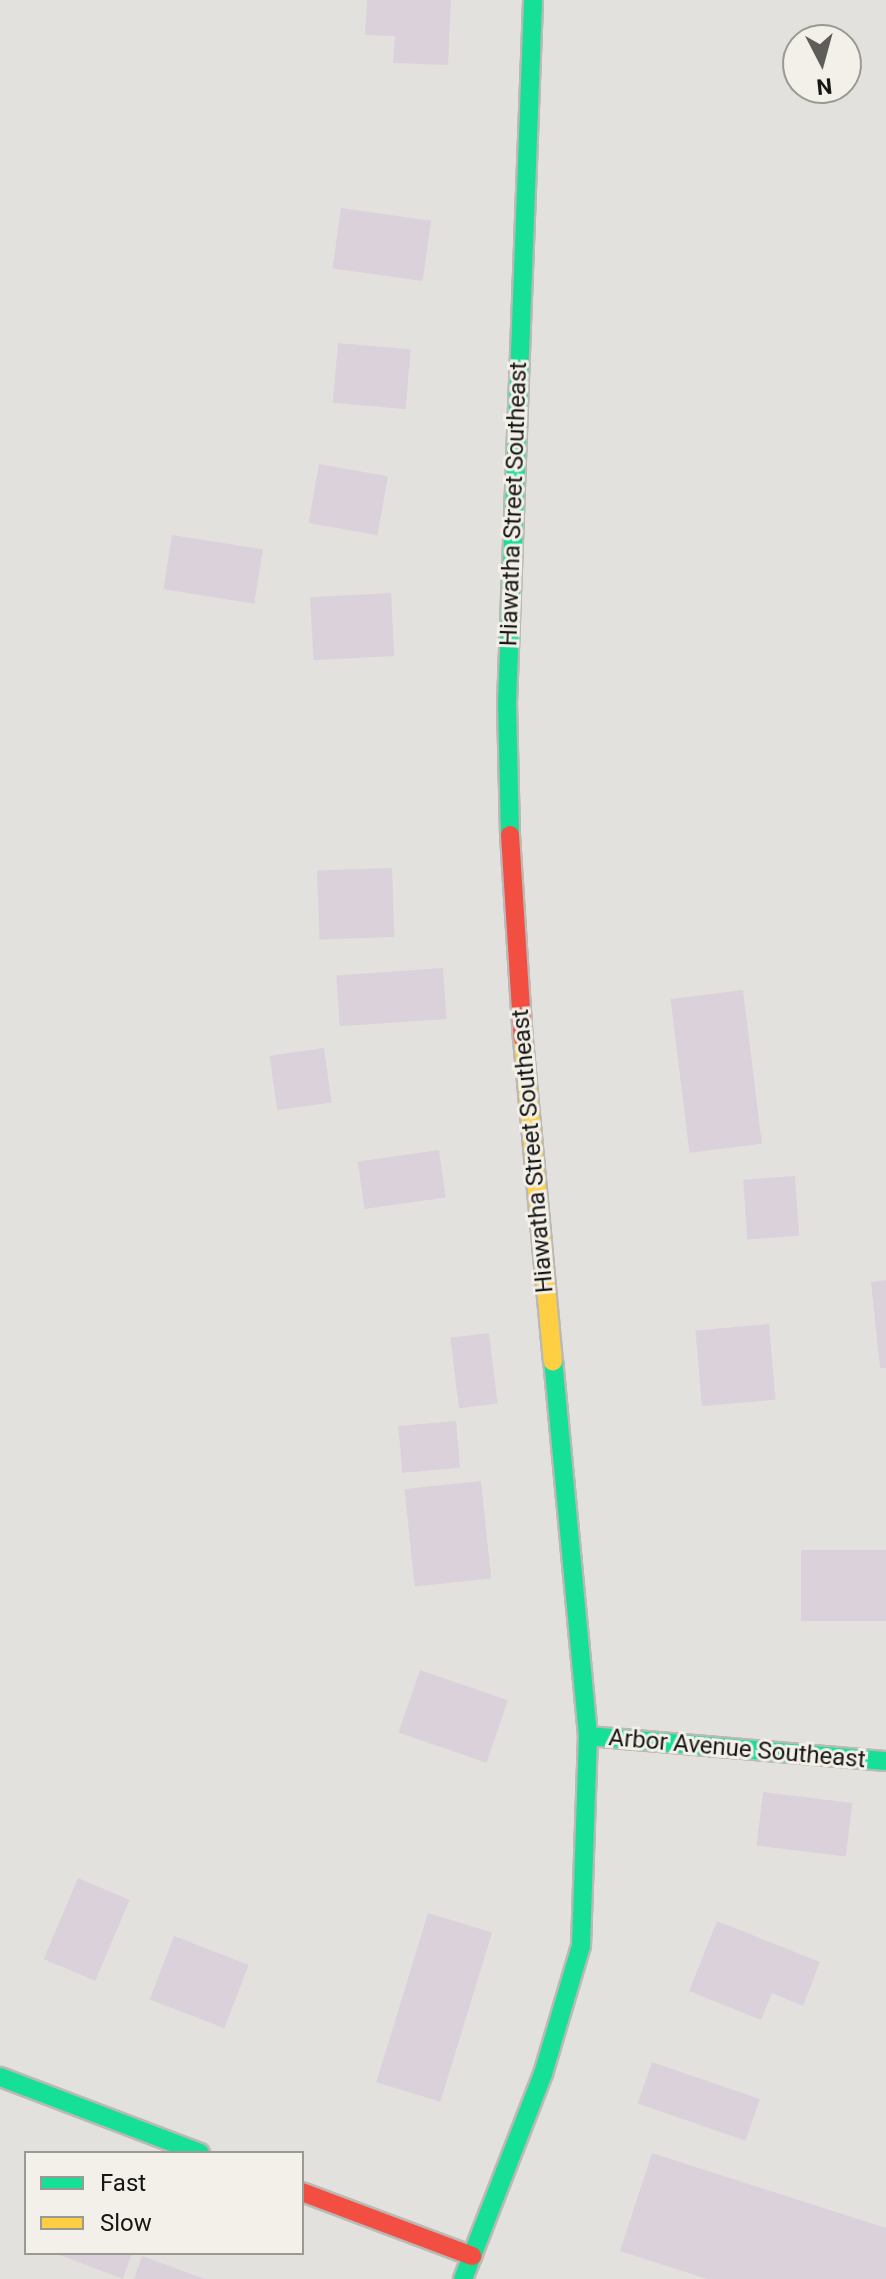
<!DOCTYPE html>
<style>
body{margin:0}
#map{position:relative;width:886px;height:2279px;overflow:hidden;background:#e3e1dd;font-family:Roboto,sans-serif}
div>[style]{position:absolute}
.building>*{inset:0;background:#dbd1db;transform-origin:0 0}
.roads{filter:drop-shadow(2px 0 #bbb9b6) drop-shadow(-2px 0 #bbb9b6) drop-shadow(0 2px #bbb9b6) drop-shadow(0 -2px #bbb9b6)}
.fast>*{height:18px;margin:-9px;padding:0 9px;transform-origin:9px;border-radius:9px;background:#16e098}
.slow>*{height:18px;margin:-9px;padding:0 9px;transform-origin:9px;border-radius:9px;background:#ffcf43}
.jam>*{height:18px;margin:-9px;padding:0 9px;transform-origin:9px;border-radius:9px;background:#f24e42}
span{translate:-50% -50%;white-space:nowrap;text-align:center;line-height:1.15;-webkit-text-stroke:6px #f2f0e8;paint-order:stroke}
.street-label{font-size:24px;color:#171614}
.legend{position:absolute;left:24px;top:2151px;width:280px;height:104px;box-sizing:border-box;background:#f2f0e8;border:2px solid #9a9993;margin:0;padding:10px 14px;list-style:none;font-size:24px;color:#171614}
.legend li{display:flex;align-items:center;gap:16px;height:40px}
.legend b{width:40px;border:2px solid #9a9993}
.north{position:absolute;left:782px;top:24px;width:80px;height:80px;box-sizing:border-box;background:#f2f0e8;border:2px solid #9a9993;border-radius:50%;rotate:174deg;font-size:22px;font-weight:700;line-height:32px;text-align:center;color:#171614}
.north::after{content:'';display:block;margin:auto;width:28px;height:36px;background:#5e5d5a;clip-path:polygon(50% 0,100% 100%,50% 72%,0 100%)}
</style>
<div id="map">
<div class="building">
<div style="clip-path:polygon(367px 0,451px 0,448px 65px,393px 63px,395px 36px,365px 35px)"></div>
<div style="left:341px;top:208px;width:91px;height:61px;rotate:8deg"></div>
<div style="left:338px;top:343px;width:73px;height:60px;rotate:5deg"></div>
<div style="left:319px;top:464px;width:70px;height:60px;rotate:10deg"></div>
<div style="left:172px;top:535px;width:92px;height:55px;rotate:9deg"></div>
<div style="left:391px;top:593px;width:63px;height:81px;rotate:87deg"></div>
<div style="left:392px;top:868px;width:69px;height:75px;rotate:88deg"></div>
<div style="left:443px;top:968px;width:51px;height:107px;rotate:86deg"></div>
<div style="left:743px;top:990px;width:155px;height:73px;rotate:83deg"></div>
<div style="left:324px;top:1048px;width:55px;height:55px;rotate:82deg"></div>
<div style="left:439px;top:1150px;width:48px;height:82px;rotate:82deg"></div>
<div style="left:795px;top:1176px;width:60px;height:52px;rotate:86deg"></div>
<div style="clip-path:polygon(886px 1280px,886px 1368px,880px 1368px,871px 1282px)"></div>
<div style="left:769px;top:1324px;width:76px;height:74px;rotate:85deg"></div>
<div style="left:489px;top:1333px;width:71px;height:39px;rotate:83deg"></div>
<div style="left:456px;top:1421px;width:47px;height:58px;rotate:85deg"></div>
<div style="left:481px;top:1481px;width:98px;height:77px;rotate:84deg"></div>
<div style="left:886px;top:1550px;width:71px;height:85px;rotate:90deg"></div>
<div style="left:420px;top:1670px;width:93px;height:66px;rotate:19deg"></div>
<div style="left:763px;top:1792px;width:90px;height:54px;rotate:7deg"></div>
<div style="left:78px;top:1878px;width:56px;height:88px;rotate:23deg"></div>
<div style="left:428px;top:1913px;width:67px;height:177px;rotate:17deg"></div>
<div style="clip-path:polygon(717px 1921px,820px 1962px,803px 2006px,772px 1993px,761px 2020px,689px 1991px)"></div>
<div style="left:174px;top:1936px;width:80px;height:68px;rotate:21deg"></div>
<div style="left:652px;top:2062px;width:114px;height:44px;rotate:19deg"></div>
<div style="clip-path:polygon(652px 2153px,886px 2228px,886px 2279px,707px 2279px,620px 2251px)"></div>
<div style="clip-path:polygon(54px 2253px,132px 2253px,123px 2279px)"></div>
<div style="clip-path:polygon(142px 2256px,205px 2279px,134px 2279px)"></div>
</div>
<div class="roads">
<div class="fast">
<div style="left:510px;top:835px;width:131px;rotate:-91.3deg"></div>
<div style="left:507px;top:704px;width:704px;rotate:-87.88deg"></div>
<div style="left:588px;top:1736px;width:299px;rotate:4.8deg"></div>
<div style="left:0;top:2077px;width:214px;rotate:20.8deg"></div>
<div style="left:463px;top:2279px;width:220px;rotate:-68.7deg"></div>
<div style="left:543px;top:2074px;width:134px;rotate:-73.5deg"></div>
<div style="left:581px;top:1946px;width:210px;rotate:-88.1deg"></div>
<div style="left:588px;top:1736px;width:376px;rotate:-95.3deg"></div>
</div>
<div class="slow">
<div style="left:523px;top:1039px;width:324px;rotate:84.7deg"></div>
</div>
<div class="jam">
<div style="left:510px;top:835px;width:204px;rotate:86.4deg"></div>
<div style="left:302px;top:2192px;width:182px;rotate:20.6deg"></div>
</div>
</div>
<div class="street-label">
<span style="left:514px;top:504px;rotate:-88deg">Hiawatha Street Southeast</span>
<span style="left:533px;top:1151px;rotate:-95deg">Hiawatha Street Southeast</span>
<span style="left:737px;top:1749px;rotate:5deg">Arbor Avenue Southeast</span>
</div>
<ul class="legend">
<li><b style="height:10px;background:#16e098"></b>Fast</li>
<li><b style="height:10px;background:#ffcf43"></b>Slow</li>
</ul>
<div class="north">N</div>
</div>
